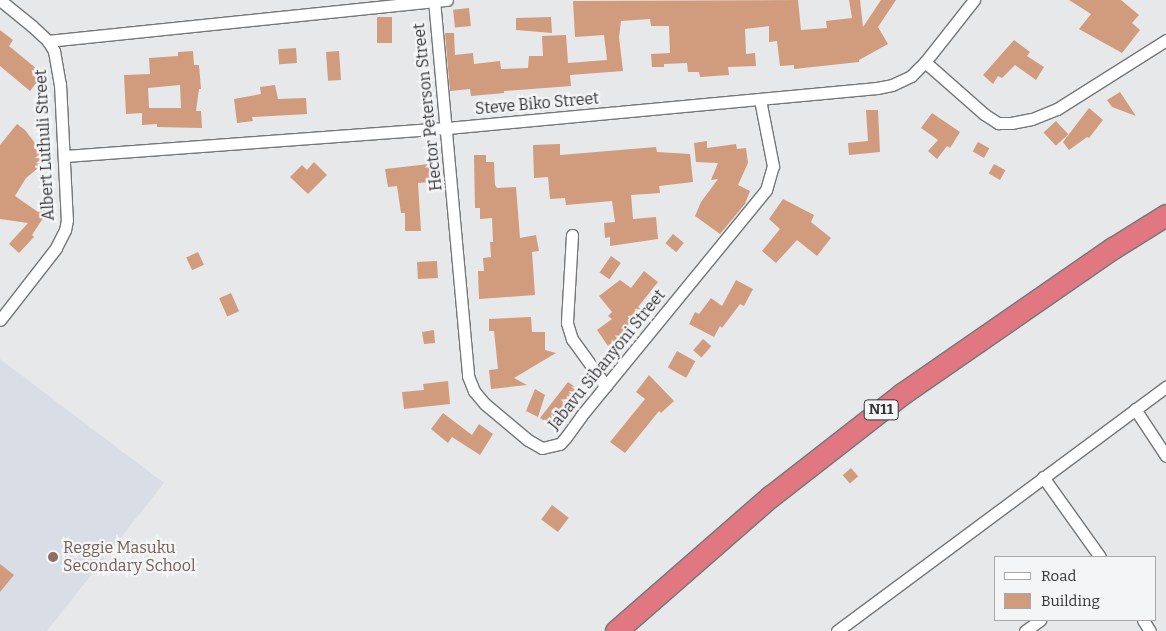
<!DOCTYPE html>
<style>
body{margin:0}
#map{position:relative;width:1166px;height:631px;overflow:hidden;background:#e7e8e9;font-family:Bitter,serif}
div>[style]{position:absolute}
.built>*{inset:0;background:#d9dee6}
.building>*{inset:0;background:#d19b7d;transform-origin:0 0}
.roads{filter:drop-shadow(1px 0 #757677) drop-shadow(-1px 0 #757677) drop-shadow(0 1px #757677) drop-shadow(0 -1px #757677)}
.street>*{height:11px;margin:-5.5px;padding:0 5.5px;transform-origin:5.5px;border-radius:5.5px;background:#fff}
.highway>*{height:21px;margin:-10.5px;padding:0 10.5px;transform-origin:10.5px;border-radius:10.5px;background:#e07781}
.dots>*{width:14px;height:14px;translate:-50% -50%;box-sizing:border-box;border:2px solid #f4f5f7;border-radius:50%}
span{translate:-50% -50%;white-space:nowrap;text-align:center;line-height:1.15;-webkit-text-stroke:4.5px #f4f5f7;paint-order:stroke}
.shield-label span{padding:1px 4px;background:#f4f5f7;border:1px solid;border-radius:4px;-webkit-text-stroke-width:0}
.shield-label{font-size:15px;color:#353536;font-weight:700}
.street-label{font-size:16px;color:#353536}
.education-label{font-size:16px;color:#785e54}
.left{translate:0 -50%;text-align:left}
.legend{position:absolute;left:994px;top:556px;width:162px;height:65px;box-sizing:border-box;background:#f4f5f7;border:1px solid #a8a8aa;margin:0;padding:6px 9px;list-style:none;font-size:15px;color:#353536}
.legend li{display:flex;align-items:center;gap:10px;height:25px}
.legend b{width:25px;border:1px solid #a8a8aa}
</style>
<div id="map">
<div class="built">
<div style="clip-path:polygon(0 359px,164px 483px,47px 631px,0 631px)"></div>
</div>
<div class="building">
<div style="clip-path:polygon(798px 0,801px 30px,827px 28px,826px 21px,852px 18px,849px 0,860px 0,863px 27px,881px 0,896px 0,878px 27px,888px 44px,859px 60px,859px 62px,794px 69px,794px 65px,780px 66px,777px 41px,769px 42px,769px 26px,745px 29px,746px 54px,755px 53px,756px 66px,728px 67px,729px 75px,700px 77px,699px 72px,688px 72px,687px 63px,664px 64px,664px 67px,652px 67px,651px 54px,670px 53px,669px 26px,651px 26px,650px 19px,621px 21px,619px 37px,623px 71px,570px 75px,571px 86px,504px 91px,504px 93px,471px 96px,470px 89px,450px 91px,445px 33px,454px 33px,455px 55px,473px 53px,474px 64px,500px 61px,501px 69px,528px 68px,529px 56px,543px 56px,542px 36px,566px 35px,568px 63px,607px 60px,604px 35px,575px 37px,573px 1px)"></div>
<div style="clip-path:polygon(1069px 0,1121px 0,1139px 15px,1132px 23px,1140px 30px,1122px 53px,1079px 29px,1091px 14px)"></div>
<div style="left:469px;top:8px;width:18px;height:16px;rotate:84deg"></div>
<div style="left:377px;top:17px;width:15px;height:26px"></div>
<div style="clip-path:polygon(551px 17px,552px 33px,516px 30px,516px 18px)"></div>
<div style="clip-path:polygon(0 30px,13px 40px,9px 46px,43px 74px,30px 91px,0 66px)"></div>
<div style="clip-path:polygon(1014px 40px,1030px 52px,1027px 56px,1044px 67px,1036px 80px,1015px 65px,1002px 78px,998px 76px,993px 84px,983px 75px)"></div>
<div style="left:296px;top:48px;width:15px;height:18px;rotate:86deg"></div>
<div style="clip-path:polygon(evenodd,193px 51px,194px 65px,199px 65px,201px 89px,199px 89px,196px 111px,201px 111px,202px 128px,157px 127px,157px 124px,142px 125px,142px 113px,126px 114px,124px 75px,150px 74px,149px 58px,178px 56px,178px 52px,193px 51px,180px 85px,181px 108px,149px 108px,148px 88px,180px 85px)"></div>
<div style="left:339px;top:51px;width:29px;height:13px;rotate:86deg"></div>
<div style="clip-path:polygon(275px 85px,278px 99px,306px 98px,307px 114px,252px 117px,253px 121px,237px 123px,234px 99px,261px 94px,260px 87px)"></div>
<div style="clip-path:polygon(1120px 92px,1136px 116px,1112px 107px,1107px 100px)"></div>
<div style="clip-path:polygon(1089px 108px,1103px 120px,1089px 138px,1087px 137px,1069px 150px,1063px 142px)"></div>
<div style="clip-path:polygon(866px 110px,878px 110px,880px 152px,849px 155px,848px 143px,868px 141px)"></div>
<div style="clip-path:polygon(932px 113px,960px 132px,950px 148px,947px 146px,937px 159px,928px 151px,938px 140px,921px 128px)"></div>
<div style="left:1056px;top:121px;width:18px;height:17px;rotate:47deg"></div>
<div style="clip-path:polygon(17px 124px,25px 130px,48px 160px,26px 178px,15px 196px,38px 212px,42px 208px,47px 212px,32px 235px,34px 237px,19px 253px,9px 244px,28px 223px,0 219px,0 145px)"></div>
<div style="clip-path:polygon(707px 141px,707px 148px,736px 144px,737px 149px,746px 148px,748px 163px,738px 185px,750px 191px,745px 204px,720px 234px,695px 216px,701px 202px,718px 179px,711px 180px,718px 163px,696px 162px,694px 143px)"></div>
<div style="left:978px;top:142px;width:13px;height:11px;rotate:29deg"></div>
<div style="clip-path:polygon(560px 144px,560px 155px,656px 147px,657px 152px,690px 154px,693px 182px,659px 186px,660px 193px,631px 195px,633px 219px,656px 217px,658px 239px,610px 246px,610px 237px,605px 238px,604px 223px,615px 222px,612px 201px,566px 205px,565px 198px,550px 199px,548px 177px,534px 178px,533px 145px)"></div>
<div style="clip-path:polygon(474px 155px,486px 155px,486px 162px,494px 162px,495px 185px,497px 188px,516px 187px,520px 238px,536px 235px,538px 246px,539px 251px,532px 252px,535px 295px,479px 299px,478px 271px,484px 271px,483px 258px,491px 257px,490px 242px,493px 242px,492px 218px,480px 219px,480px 208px,475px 208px)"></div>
<div style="clip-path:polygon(314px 162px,327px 175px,308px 194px,290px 177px,302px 165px,307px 170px)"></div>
<div style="clip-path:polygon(429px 164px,430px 182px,418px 183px,421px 231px,405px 231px,405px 213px,401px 213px,397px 186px,388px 187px,385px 169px)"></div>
<div style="left:994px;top:164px;width:13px;height:11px;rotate:29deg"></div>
<div style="clip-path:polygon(783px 199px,814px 215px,811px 222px,831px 238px,817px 256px,797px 240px,776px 263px,762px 251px,780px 229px,769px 219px)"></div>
<div style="left:673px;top:234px;width:14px;height:12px;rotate:39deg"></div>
<div style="left:198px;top:252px;width:14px;height:13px;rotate:65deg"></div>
<div style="left:611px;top:256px;width:12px;height:20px;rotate:35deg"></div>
<div style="left:437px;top:261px;width:17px;height:20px;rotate:87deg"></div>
<div style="clip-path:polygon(644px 271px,658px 282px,638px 307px,641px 309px,616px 340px,608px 346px,597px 330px,612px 319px,608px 316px,612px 312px,599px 296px,620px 280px,631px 288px)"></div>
<div style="clip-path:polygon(736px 280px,753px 289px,744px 306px,740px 304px,722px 328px,720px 326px,714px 337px,689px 324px,695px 312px,699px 314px,711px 298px,722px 306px)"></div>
<div style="left:231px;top:293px;width:20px;height:13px;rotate:66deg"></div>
<div style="clip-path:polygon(531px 317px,532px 332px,545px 332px,545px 350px,556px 353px,514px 378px,527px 385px,491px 389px,489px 370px,498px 369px,494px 331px,489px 331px,489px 319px)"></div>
<div style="clip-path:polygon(434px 330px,435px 343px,424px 344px,422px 332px)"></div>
<div style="left:703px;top:339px;width:11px;height:15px;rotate:41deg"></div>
<div style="left:677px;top:351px;width:21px;height:19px;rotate:29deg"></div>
<div style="clip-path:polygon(649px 375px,674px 401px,661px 413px,659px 411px,625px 453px,610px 442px,645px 399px,636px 392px)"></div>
<div style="clip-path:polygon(448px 381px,450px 404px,404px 409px,402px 392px,424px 390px,423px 384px)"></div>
<div style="clip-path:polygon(568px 382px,583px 393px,572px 407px,571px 405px,557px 429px,540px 418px)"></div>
<div style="clip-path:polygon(535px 389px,545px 395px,538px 417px,526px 411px)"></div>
<div style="clip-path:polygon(443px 413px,472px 435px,479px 424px,493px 434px,480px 455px,452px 437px,448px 443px,431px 429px)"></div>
<div style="left:851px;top:468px;width:11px;height:11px;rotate:49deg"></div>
<div style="left:552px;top:505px;width:21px;height:18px;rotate:37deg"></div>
<div style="clip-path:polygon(0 564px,14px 575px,0 592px)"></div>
</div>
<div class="roads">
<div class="street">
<div style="left:0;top:0;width:41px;rotate:39.1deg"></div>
<div style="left:32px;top:26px;width:22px;rotate:43deg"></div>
<div style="left:48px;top:41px;width:12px;rotate:59deg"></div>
<div style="left:54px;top:51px;width:34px;rotate:80deg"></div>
<div style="left:60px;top:84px;width:136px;rotate:87.1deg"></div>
<div style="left:67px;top:220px;width:10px;rotate:101deg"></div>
<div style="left:65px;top:230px;width:20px;rotate:117deg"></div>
<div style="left:56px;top:248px;width:91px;rotate:127.9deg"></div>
<div style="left:434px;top:0;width:378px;rotate:84.8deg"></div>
<div style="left:468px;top:376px;width:16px;rotate:68deg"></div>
<div style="left:474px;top:391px;width:17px;rotate:50deg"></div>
<div style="left:485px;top:404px;width:56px;rotate:39.9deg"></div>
<div style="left:528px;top:440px;width:16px;rotate:30deg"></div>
<div style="left:542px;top:448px;width:18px;rotate:-13deg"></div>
<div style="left:560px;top:444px;width:9px;rotate:-49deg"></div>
<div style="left:566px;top:437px;width:26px;rotate:-54deg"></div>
<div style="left:581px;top:416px;width:292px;rotate:-50.7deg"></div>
<div style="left:766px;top:190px;width:25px;rotate:-74deg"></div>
<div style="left:773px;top:166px;width:67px;rotate:-101.1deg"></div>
<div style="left:48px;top:41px;width:401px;rotate:-5.9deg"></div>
<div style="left:925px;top:62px;width:79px;rotate:41.4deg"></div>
<div style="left:984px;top:114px;width:17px;rotate:33deg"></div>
<div style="left:998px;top:123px;width:13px"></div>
<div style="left:1011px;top:123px;width:21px;rotate:-11deg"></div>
<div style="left:1032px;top:119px;width:27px;rotate:-22deg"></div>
<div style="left:1057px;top:109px;width:129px;rotate:-32.3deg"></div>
<div style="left:64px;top:156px;width:384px;rotate:-4.2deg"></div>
<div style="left:447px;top:128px;width:432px;rotate:-5.3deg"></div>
<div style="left:877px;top:88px;width:15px;rotate:-11deg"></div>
<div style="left:892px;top:85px;width:21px;rotate:-25deg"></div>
<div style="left:911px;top:76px;width:20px;rotate:-45deg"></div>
<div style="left:925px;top:62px;width:79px;rotate:-51.7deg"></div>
<div style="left:572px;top:235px;width:88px;rotate:93.3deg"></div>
<div style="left:567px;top:323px;width:17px;rotate:73deg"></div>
<div style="left:572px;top:339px;width:58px;rotate:54.1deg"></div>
<div style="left:1135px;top:409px;width:56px;rotate:56.6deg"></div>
<div style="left:1043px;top:477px;width:98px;rotate:54.5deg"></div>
<div style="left:1143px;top:620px;width:13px;rotate:58deg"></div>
<div style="left:837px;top:631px;width:410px;rotate:-36.6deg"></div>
<div style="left:1025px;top:631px;width:19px;rotate:-36deg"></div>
</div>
<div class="highway">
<div style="left:616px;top:631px;width:206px;rotate:-41.1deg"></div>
<div style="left:771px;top:496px;width:166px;rotate:-37.9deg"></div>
<div style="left:902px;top:394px;width:257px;rotate:-34.7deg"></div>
<div style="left:1113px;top:248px;width:62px;rotate:-31.9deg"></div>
</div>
</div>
<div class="dots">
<div style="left:53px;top:557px;background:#8d6e63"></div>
</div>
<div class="shield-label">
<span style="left:881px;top:410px">N11</span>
</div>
<div class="street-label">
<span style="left:537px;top:104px;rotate:-5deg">Steve Biko Street</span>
<span style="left:428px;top:107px;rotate:-96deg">Hector Peterson Street</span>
<span style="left:45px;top:145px;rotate:-93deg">Albert Luthuli Street</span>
<span style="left:607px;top:360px;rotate:-51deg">Jabavu Sibanyoni Street</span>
</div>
<div class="education-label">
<span class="left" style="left:63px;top:557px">Reggie Masuku<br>Secondary School</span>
</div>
<ul class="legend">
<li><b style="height:6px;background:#fff"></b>Road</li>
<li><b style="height:14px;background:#d19b7d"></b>Building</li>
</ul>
</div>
